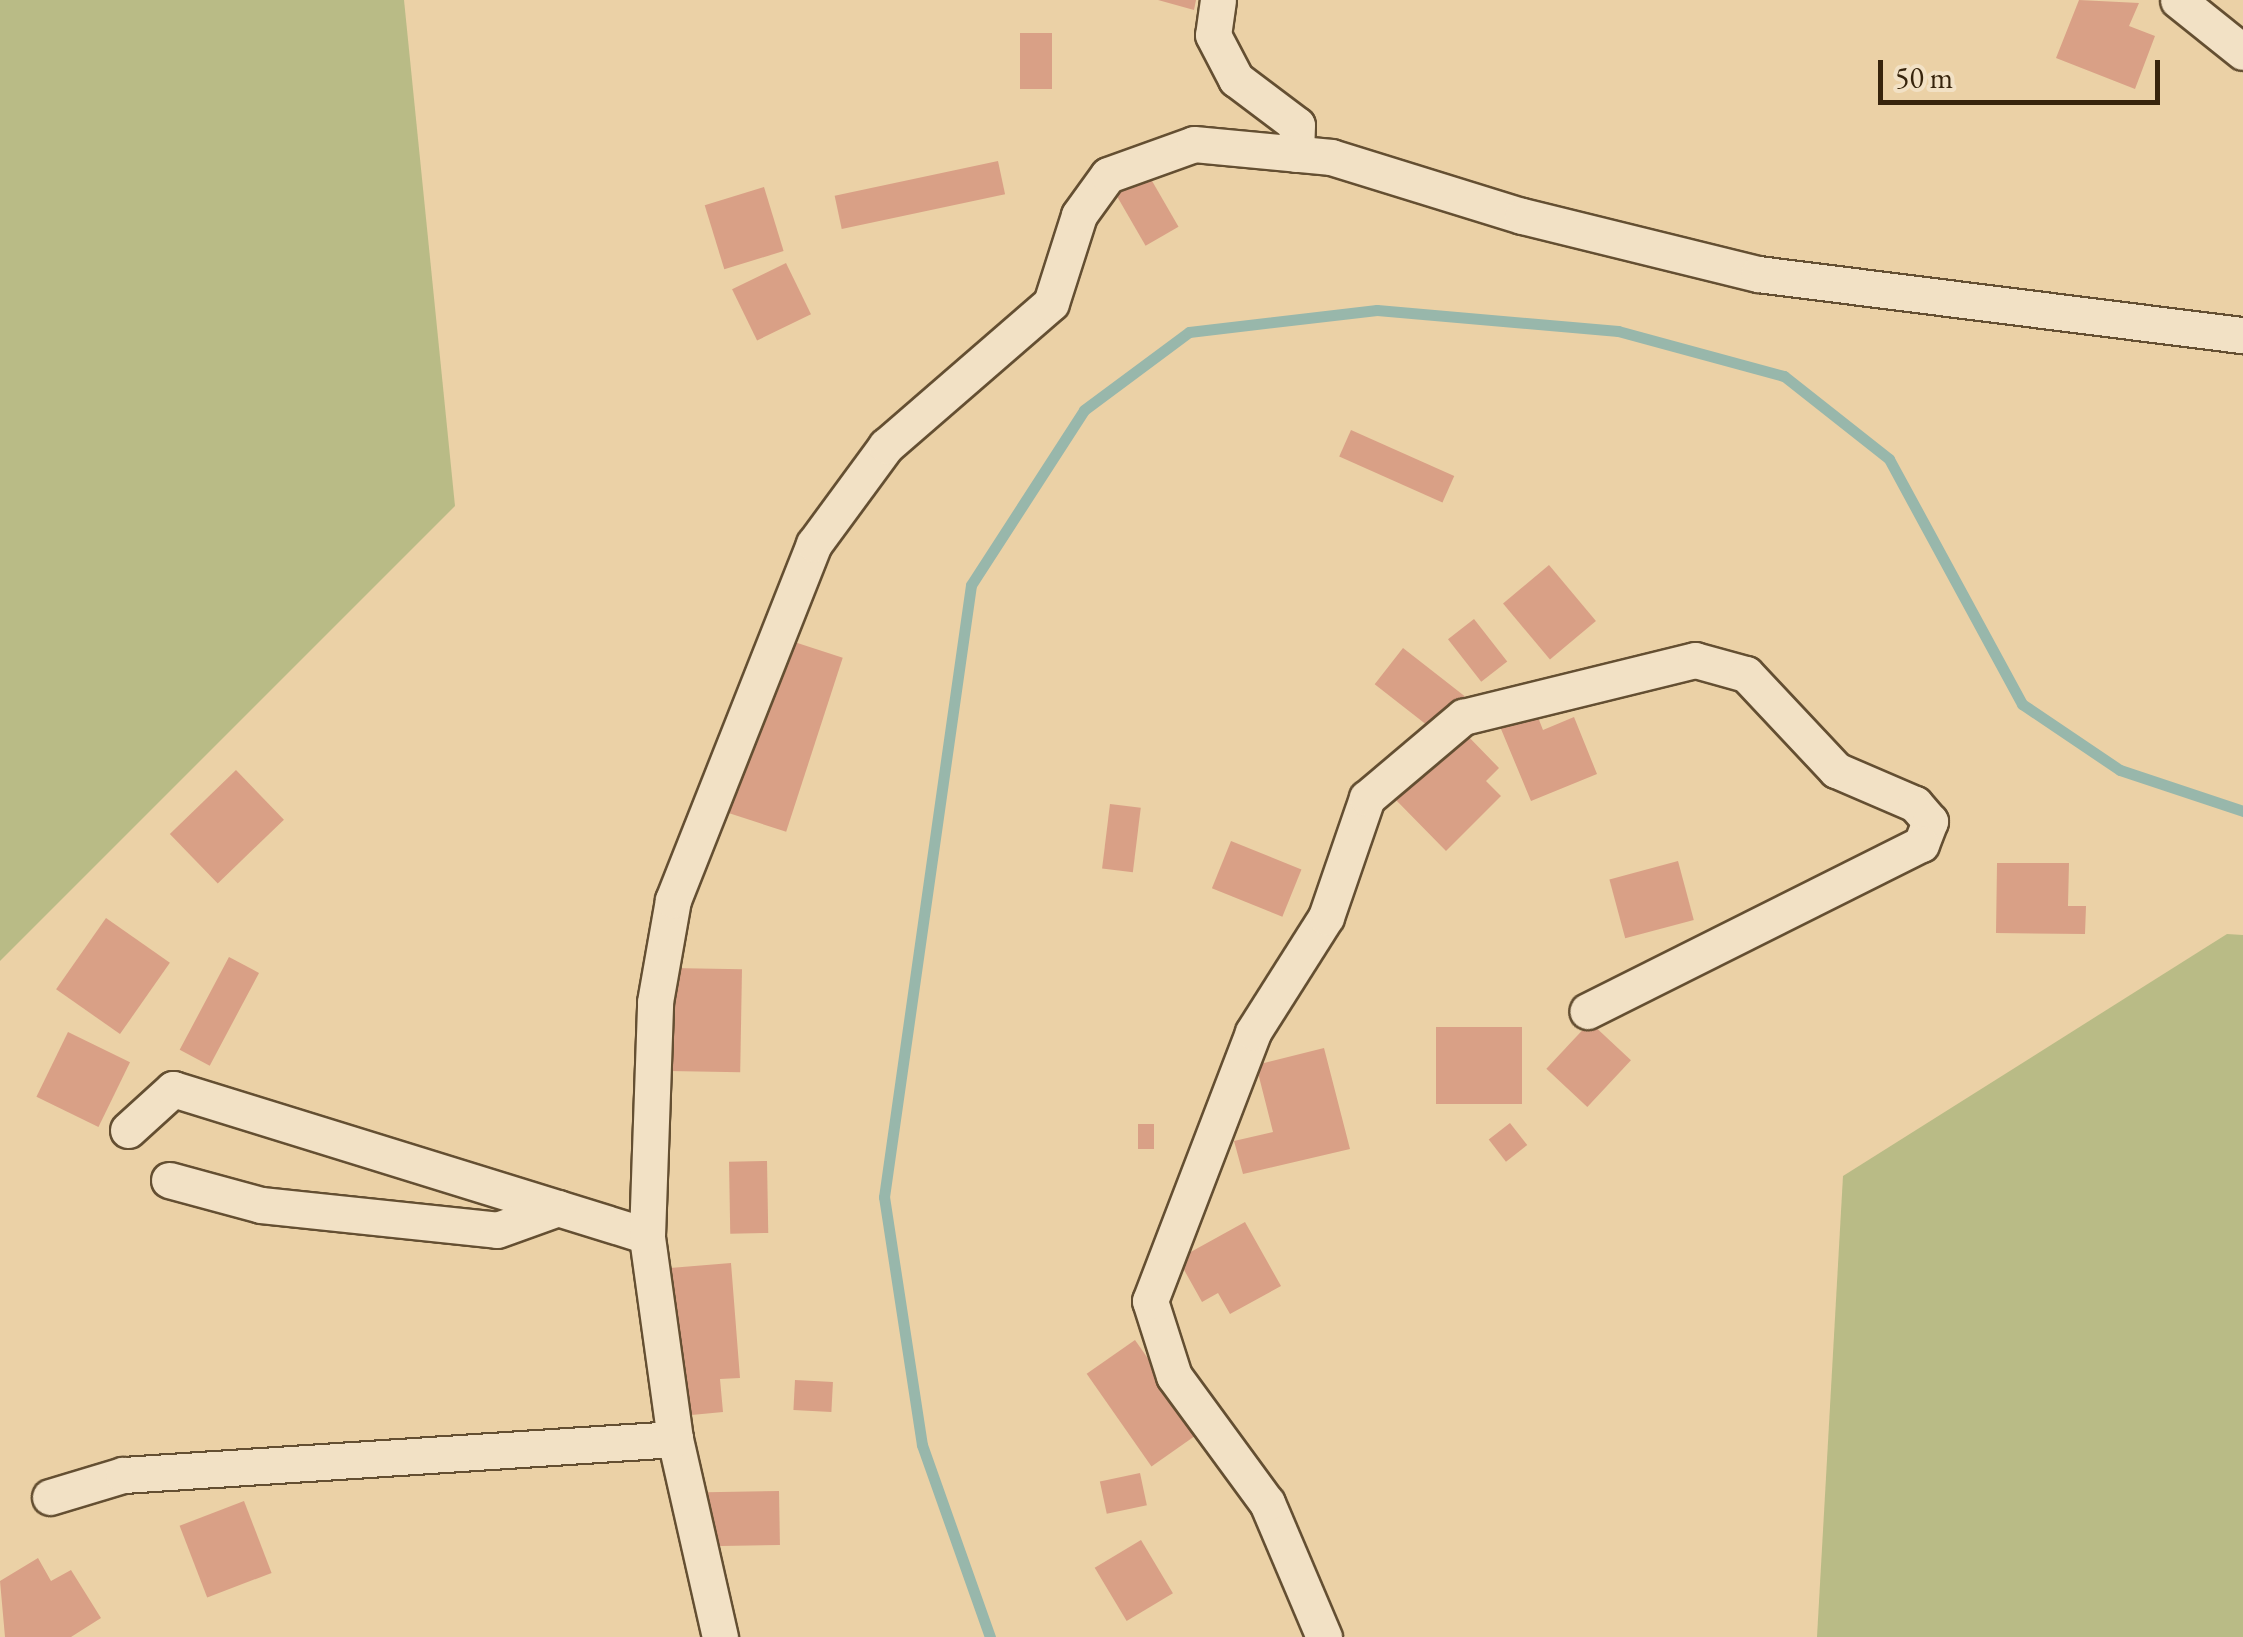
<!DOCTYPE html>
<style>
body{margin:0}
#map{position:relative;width:2243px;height:1637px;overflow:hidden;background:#ebd1a6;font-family:"EB Garamond",serif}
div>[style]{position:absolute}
.green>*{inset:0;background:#b9bb86}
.stream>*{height:11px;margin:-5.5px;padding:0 5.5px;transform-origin:5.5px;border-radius:5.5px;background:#98b7ab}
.building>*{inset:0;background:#d9a086;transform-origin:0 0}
.roads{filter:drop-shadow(2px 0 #644f32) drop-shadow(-2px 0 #644f32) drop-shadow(0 2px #644f32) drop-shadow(0 -2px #644f32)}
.street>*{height:35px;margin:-17.5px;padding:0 17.5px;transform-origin:17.5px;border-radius:17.5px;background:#f2e1c5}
span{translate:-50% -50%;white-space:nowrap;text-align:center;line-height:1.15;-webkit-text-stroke:8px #f2e1c5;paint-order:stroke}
.scale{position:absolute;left:1878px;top:60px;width:282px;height:45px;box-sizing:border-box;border:5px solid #37240c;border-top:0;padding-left:12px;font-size:30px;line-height:35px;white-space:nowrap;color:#37240c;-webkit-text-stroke:8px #f2e1c5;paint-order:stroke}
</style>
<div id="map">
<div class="green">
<div style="clip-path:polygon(0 0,404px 0,455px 506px,0 961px)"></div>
<div style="clip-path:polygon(2227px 934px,2243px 935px,2243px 1637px,1817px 1637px,1843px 1176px)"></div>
</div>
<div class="stream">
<div style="left:990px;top:1637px;width:204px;rotate:-109.5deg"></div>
<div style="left:922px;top:1445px;width:251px;rotate:-98.7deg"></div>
<div style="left:884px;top:1197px;width:618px;rotate:-81.91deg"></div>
<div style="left:971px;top:585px;width:208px;rotate:-57.1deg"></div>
<div style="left:1084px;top:410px;width:131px;rotate:-36.6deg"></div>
<div style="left:1189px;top:332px;width:189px;rotate:-6.7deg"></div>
<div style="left:1377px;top:310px;width:242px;rotate:5deg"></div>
<div style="left:1618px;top:331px;width:172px;rotate:15.2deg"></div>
<div style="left:1784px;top:376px;width:134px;rotate:38.3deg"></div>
<div style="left:1889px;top:459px;width:279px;rotate:61.5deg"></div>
<div style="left:2022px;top:704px;width:118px;rotate:34deg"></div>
<div style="left:2120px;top:770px;width:130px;rotate:18.4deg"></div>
</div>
<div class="building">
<div style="clip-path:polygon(1158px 0,1196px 0,1194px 10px)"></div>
<div style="clip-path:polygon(2079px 0,2139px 3px,2129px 26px,2155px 36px,2135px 89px,2056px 58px)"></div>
<div style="left:1020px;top:33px;width:32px;height:56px"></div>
<div style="left:998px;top:161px;width:34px;height:167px;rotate:78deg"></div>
<div style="left:1148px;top:174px;width:61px;height:38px;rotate:60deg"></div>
<div style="left:764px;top:187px;width:67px;height:62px;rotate:73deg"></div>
<div style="left:786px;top:263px;width:57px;height:60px;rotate:64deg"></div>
<div style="left:1351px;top:430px;width:113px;height:29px;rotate:24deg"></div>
<div style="left:1549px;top:565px;width:73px;height:60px;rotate:50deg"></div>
<div style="left:1474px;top:619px;width:54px;height:33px;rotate:52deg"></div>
<div style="left:779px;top:637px;width:67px;height:183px;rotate:18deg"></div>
<div style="left:1403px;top:648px;width:78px;height:46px;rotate:38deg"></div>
<div style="clip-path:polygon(1532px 702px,1543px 730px,1574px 717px,1597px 774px,1531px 801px,1496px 717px)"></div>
<div style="clip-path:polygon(1463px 731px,1499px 768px,1486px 781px,1501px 796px,1446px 851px,1394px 798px)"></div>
<div style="left:236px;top:770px;width:69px;height:92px;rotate:46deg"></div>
<div style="left:1110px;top:804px;width:31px;height:65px;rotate:7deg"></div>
<div style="left:1231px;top:841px;width:76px;height:51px;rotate:22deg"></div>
<div style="left:1678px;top:861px;width:61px;height:71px;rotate:75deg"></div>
<div style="clip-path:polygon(1997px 863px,2069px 863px,2068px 906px,2086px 906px,2085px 934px,1996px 933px)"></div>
<div style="left:106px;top:918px;width:78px;height:87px;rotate:35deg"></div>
<div style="left:229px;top:957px;width:34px;height:105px;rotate:28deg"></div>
<div style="left:671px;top:968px;width:71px;height:103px;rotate:1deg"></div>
<div style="left:1590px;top:1022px;width:56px;height:64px;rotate:43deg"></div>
<div style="left:1436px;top:1027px;width:86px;height:77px"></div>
<div style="left:68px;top:1032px;width:69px;height:72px;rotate:26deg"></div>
<div style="clip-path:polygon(1324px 1048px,1350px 1149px,1243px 1174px,1234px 1141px,1273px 1132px,1256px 1065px)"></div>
<div style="left:1510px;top:1123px;width:28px;height:27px;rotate:52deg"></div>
<div style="left:1138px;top:1124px;width:16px;height:25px"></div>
<div style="left:767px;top:1161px;width:72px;height:38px;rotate:89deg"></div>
<div style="clip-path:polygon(1245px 1222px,1281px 1286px,1230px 1314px,1218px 1293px,1202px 1302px,1178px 1259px)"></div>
<div style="clip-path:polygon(731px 1263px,740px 1378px,720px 1379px,723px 1412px,681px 1416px,670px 1268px)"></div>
<div style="left:1135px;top:1340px;width:113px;height:59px;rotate:55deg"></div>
<div style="left:795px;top:1380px;width:38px;height:30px;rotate:3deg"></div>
<div style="left:1140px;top:1473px;width:33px;height:41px;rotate:78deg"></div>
<div style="left:779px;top:1491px;width:54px;height:73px;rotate:89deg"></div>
<div style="left:244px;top:1501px;width:77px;height:69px;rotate:69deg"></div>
<div style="left:1141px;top:1540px;width:62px;height:54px;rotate:59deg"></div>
<div style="clip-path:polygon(38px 1558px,51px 1581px,71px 1570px,101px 1618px,71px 1637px,5px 1637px,0 1581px)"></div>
</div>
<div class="roads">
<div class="street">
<div style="left:1218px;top:0;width:35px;rotate:98deg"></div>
<div style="left:1213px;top:35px;width:50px;rotate:62.4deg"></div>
<div style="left:1236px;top:79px;width:76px;rotate:37deg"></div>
<div style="left:1297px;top:125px;width:29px;rotate:92deg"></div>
<div style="left:2178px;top:0;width:83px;rotate:38.7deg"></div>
<div style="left:128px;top:1130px;width:61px;rotate:-42.3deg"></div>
<div style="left:173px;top:1089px;width:496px;rotate:17.2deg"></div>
<div style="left:169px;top:1180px;width:95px;rotate:15.2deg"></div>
<div style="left:261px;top:1205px;width:237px;rotate:6deg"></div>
<div style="left:497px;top:1230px;width:65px;rotate:-19.8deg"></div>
<div style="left:50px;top:1497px;width:76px;rotate:-16.8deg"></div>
<div style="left:123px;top:1475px;width:553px;rotate:-3.73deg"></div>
<div style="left:720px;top:1637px;width:203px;rotate:-102.8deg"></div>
<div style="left:675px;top:1439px;width:205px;rotate:-97.9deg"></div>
<div style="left:647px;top:1236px;width:234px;rotate:-88deg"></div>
<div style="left:655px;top:1002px;width:104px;rotate:-80deg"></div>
<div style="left:673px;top:900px;width:383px;rotate:-68.4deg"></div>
<div style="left:814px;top:544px;width:122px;rotate:-53.7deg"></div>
<div style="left:886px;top:446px;width:218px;rotate:-40.9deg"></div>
<div style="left:1051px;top:303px;width:92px;rotate:-72.3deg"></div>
<div style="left:1079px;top:215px;width:49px;rotate:-54.1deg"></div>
<div style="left:1108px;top:175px;width:91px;rotate:-19.8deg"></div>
<div style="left:1194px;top:144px;width:138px;rotate:5.4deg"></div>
<div style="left:1331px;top:157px;width:200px;rotate:17.2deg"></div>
<div style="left:1522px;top:216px;width:243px;rotate:13.8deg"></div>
<div style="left:1758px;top:274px;width:489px;rotate:7.2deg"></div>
<div style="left:1324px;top:1637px;width:146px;rotate:-113deg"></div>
<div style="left:1267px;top:1503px;width:157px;rotate:-126.2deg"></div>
<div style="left:1174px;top:1376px;width:79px;rotate:-107.7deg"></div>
<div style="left:1150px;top:1301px;width:288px;rotate:-69deg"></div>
<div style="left:1253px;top:1032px;width:136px;rotate:-57.6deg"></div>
<div style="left:1326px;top:917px;width:126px;rotate:-71deg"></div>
<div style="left:1367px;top:798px;width:126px;rotate:-40.2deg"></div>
<div style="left:1463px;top:717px;width:239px;rotate:-13.8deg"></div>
<div style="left:1695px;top:660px;width:53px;rotate:15.4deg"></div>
<div style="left:1746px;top:674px;width:132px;rotate:46.8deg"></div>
<div style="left:1836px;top:770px;width:86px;rotate:23.3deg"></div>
<div style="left:1915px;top:804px;width:23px;rotate:49deg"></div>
<div style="left:1930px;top:821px;width:25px;rotate:111deg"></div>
<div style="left:1921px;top:844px;width:373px;rotate:153.4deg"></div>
</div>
</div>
<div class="scale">50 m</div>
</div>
